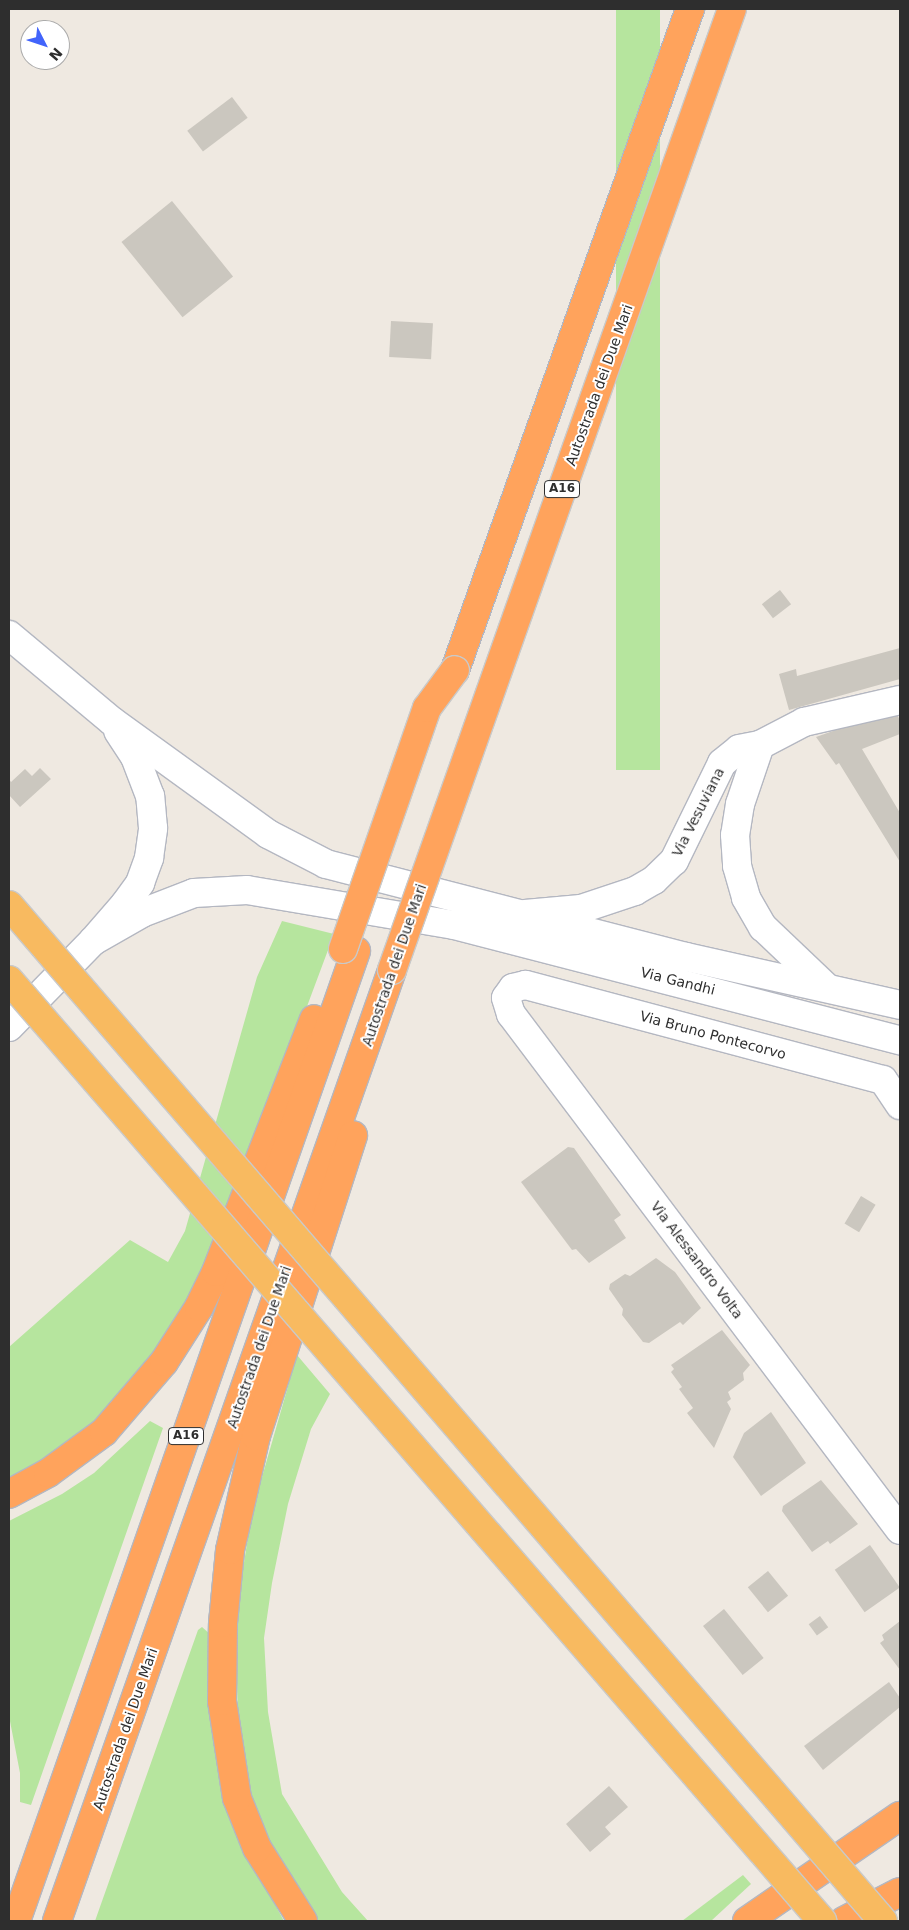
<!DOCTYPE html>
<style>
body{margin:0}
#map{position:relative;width:909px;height:1930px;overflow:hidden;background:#efe9e1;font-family:"DejaVu Sans",sans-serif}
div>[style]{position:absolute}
.green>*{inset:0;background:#b6e59e;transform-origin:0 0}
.building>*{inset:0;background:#cbc7bf;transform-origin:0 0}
.roads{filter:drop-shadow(1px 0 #b4b7c1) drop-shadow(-1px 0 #b4b7c1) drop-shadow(0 1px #b4b7c1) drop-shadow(0 -1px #b4b7c1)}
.minor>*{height:28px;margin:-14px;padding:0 14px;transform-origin:14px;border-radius:14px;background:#fff}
.tertiary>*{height:28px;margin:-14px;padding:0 14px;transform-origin:14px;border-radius:14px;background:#fff}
.motorway>*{height:28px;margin:-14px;padding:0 14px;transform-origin:14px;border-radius:14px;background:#ffa35c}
.bridges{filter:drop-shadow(1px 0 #c9c9c9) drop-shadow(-1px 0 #c9c9c9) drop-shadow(0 1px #c9c9c9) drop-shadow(0 -1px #c9c9c9)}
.trunk-bridge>*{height:28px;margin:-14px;padding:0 14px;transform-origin:14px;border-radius:14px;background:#f8ba60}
.motorway-bridge>*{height:28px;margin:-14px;padding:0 14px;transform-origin:14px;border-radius:14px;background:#ffa35c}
span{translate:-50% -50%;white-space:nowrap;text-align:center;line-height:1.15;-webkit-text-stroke:4px #fff;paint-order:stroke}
.shield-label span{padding:1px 4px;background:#fff;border:1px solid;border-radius:4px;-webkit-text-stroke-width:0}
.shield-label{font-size:12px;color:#2e2e2e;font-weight:700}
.street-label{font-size:14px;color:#2e2e2e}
.frame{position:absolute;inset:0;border:10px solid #2e2e2e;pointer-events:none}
.north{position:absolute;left:20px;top:20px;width:50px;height:50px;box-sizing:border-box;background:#fff;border:1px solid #ababab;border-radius:50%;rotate:131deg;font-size:14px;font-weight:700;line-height:20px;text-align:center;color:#2e2e2e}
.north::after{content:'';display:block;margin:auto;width:18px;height:22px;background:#4264fb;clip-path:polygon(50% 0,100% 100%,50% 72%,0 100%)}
</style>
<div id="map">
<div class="green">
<div style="left:616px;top:9px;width:44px;height:761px"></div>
<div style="clip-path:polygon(282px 921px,334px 934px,208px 1272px,176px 1334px,111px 1415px,9px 1490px,9px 1347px,130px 1240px,168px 1262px,185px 1231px,257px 977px)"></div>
<div style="clip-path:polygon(297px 1355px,330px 1394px,311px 1429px,288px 1504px,272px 1583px,264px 1638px,268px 1712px,282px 1794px,342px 1892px,368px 1921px,313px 1921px,274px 1861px,248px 1791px,238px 1720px,236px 1642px,240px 1588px,252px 1512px)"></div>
<div style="clip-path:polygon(150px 1421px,163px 1428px,31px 1805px,20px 1802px,20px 1773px,9px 1716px,9px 1521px,62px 1494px,94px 1473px)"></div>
<div style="clip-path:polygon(202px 1627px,211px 1635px,244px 1848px,284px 1921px,95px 1921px,198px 1630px)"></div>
<div style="clip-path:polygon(743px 1875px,751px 1884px,711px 1921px,682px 1921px)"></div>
</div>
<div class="building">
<div style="left:232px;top:97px;width:26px;height:56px;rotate:53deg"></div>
<div style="left:172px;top:201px;width:97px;height:65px;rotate:51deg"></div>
<div style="left:391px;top:321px;width:42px;height:36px;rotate:3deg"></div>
<div style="left:780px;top:590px;width:18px;height:23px;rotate:52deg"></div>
<div style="clip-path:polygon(900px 648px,900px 679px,789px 710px,779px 674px,796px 669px,797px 676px)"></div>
<div style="clip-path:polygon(895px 709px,900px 721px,900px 734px,862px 749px,900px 813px,900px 862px,839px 763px,836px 765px,816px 737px)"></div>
<div style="clip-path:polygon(40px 768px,51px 779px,20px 807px,9px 795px,9px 779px,11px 782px,25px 769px,32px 776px)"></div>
<div style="clip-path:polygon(568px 1147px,574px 1148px,621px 1215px,614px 1220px,626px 1238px,589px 1263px,576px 1249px,572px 1250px,521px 1182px)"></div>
<div style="left:861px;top:1196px;width:17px;height:32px;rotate:31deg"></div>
<div style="clip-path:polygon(656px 1258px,675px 1272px,701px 1308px,683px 1325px,680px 1322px,649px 1343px,643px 1342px,622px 1315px,623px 1309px,609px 1289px,610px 1284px,625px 1274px,630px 1276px)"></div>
<div style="clip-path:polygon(722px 1330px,750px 1365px,743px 1373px,744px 1380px,728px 1392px,731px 1399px,727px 1402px,731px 1409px,714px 1448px,687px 1413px,693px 1408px,679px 1389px,682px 1387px,671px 1372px,674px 1369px,671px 1365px)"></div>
<div style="clip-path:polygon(771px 1412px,806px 1463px,761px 1496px,733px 1457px,744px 1433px)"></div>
<div style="clip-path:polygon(821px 1480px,858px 1524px,830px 1544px,828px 1541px,812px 1552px,782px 1511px,783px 1506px)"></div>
<div style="left:870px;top:1545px;width:52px;height:43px;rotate:55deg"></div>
<div style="left:768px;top:1571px;width:32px;height:26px;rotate:51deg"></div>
<div style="left:724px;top:1609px;width:63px;height:27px;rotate:51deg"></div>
<div style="left:820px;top:1616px;width:14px;height:14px;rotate:54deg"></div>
<div style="clip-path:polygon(900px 1621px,900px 1670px,880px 1643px,884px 1640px,882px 1635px)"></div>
<div style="clip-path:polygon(889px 1682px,900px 1698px,900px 1707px,823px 1770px,804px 1746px)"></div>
<div style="clip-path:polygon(609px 1786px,628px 1807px,605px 1827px,611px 1834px,590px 1852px,566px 1824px)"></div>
</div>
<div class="roads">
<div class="minor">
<div style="left:760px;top:745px;width:62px;rotate:108.7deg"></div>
<div style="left:740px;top:804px;width:31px;rotate:99deg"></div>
<div style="left:735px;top:835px;width:31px;rotate:86deg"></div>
<div style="left:737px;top:866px;width:33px;rotate:74deg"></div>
<div style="left:746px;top:898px;width:34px;rotate:60deg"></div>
<div style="left:763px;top:927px;width:86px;rotate:43.6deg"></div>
<div style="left:525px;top:914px;width:56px;rotate:-5.1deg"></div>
<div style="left:581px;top:909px;width:57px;rotate:-18.4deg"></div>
<div style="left:635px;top:891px;width:22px;rotate:-30deg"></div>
<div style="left:654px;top:880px;width:28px;rotate:-44deg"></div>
<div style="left:674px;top:861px;width:109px;rotate:-63.9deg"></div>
<div style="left:722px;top:763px;width:22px;rotate:-39deg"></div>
<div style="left:739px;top:749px;width:21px;rotate:-11deg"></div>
<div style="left:760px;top:745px;width:50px;rotate:-27.6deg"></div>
<div style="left:804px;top:722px;width:98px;rotate:-12.9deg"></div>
<div style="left:900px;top:1105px;width:30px;rotate:-124deg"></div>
<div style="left:883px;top:1080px;width:370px;rotate:-165.1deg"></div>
<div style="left:525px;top:985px;width:12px;rotate:166deg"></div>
<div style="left:513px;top:988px;width:12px;rotate:125deg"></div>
<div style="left:506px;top:998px;width:17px;rotate:73deg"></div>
<div style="left:511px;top:1014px;width:646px;rotate:52.99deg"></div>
</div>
<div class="tertiary">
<div style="left:9px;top:635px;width:134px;rotate:39.9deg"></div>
<div style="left:112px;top:721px;width:193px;rotate:35.9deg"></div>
<div style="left:268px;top:834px;width:65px;rotate:27.3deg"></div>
<div style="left:326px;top:864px;width:372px;rotate:14.5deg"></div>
<div style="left:686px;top:957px;width:219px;rotate:12.6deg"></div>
<div style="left:93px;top:941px;width:56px;rotate:-29.7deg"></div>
<div style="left:142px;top:913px;width:56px;rotate:-21deg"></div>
<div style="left:194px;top:893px;width:53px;rotate:-3.2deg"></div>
<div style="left:247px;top:890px;width:210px;rotate:9.6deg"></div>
<div style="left:454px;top:925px;width:461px;rotate:14.5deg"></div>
<div style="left:9px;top:1027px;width:120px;rotate:-45.7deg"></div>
<div style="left:93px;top:941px;width:49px;rotate:-49.1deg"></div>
<div style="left:125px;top:904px;width:26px;rotate:-54deg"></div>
<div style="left:140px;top:883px;width:27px;rotate:-70deg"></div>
<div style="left:149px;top:858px;width:30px;rotate:-82deg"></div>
<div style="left:153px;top:828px;width:32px;rotate:-95deg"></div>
<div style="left:150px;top:796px;width:42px;rotate:-111deg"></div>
<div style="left:135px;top:757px;width:31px;rotate:-123deg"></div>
</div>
<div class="motorway">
<div style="left:455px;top:670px;width:702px;rotate:-70.43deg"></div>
<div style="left:9px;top:1494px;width:44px;rotate:-28.3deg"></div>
<div style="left:48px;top:1473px;width:69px;rotate:-36.2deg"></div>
<div style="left:104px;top:1432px;width:92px;rotate:-49.4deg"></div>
<div style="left:164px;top:1362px;width:65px;rotate:-57.5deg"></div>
<div style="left:199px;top:1307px;width:39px;rotate:-64deg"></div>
<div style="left:216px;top:1272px;width:271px;rotate:-68.8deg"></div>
<div style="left:16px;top:1921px;width:1028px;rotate:-70.68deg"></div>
<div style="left:57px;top:1921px;width:1008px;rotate:-70.59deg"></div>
<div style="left:303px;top:1921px;width:86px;rotate:-122.2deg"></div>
<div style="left:257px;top:1848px;width:54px;rotate:-111.8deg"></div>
<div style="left:237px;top:1798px;width:98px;rotate:-98.8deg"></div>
<div style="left:222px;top:1701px;width:78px;rotate:-89.3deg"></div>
<div style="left:223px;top:1623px;width:73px;rotate:-84.5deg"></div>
<div style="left:230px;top:1550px;width:117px;rotate:-77.2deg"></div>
<div style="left:256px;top:1436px;width:316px;rotate:-72.1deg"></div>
<div style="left:747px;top:1921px;width:186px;rotate:-34.5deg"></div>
<div style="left:844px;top:1921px;width:63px;rotate:-27.4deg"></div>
</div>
</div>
<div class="bridges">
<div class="trunk-bridge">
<div style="left:9px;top:905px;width:1340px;rotate:49.3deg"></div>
<div style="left:9px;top:980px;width:1244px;rotate:49.17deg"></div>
</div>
<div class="motorway-bridge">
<div style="left:343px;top:949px;width:255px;rotate:-70.8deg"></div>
<div style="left:427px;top:708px;width:47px;rotate:-53.6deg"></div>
<div style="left:392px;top:970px;width:1019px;rotate:-70.52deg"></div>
</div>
</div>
<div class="shield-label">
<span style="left:562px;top:489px">A16</span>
<span style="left:186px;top:1436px">A16</span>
</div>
<div class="street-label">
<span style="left:599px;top:385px;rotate:-70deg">Autostrada dei Due Mari</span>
<span style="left:698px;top:812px;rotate:-63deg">Via Vesuviana</span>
<span style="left:394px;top:965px;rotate:-71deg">Autostrada dei Due Mari</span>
<span style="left:678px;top:981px;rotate:14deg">Via Gandhi</span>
<span style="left:713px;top:1035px;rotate:15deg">Via Bruno Pontecorvo</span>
<span style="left:697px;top:1260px;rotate:53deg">Via Alessandro Volta</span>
<span style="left:259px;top:1347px;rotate:-71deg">Autostrada dei Due Mari</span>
<span style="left:125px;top:1729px;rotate:-71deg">Autostrada dei Due Mari</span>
</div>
<div class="frame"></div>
<div class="north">N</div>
</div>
